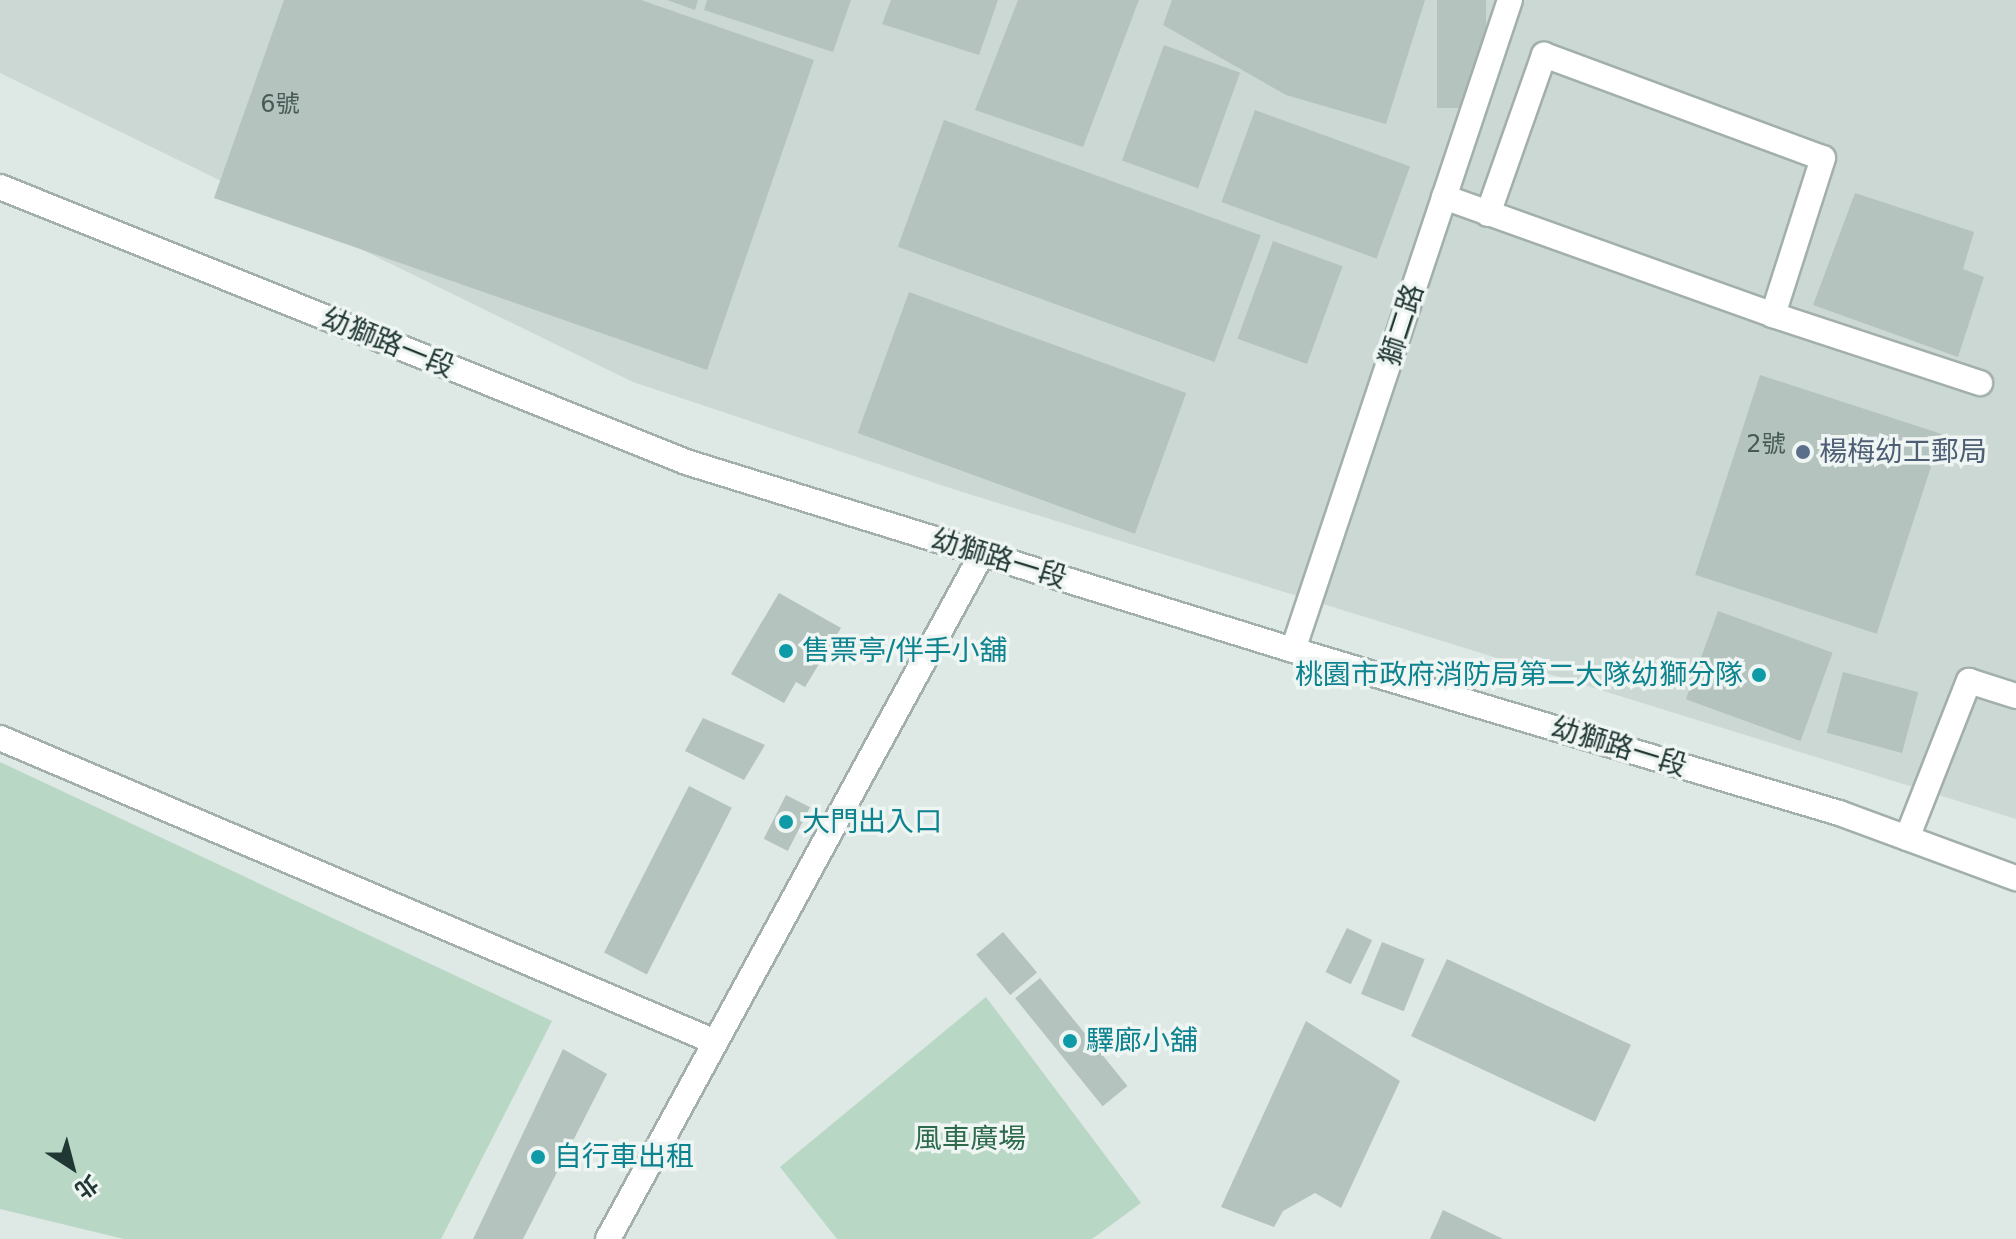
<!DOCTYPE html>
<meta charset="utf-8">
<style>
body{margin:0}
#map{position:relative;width:2016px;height:1239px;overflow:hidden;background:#dee8e5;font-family:"DejaVu Sans","Noto Sans TC",sans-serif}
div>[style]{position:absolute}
.built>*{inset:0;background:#ccd8d4}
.green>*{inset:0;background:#b8d8c5}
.building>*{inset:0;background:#b4c3be;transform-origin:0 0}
.roads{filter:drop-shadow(2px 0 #a2afac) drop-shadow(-2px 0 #a2afac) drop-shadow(0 2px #a2afac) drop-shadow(0 -2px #a2afac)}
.minor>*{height:24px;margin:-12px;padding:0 12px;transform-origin:12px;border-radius:12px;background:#fff}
.dots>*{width:22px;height:22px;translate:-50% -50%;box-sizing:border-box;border:4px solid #eef5f2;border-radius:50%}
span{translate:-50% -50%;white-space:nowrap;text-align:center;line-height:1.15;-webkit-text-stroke:7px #eef5f2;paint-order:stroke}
.number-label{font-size:24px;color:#465a56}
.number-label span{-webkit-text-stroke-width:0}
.street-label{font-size:28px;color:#213733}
.service-label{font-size:28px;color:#4e5e75}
.left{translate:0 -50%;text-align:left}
.culture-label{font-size:28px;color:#0d838f}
.right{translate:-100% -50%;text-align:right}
.park-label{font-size:28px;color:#2e6a4d}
.north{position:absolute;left:32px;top:1127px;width:80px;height:80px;-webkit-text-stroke:6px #eef5f2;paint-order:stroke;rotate:144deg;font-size:22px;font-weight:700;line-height:32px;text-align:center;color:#213733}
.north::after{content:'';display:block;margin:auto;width:28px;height:36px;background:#213733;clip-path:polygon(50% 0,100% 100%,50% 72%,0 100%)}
</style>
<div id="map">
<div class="built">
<div style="clip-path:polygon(0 0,2016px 0,2016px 819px,956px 490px,633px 382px,0 73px)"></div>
</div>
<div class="green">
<div style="clip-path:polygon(0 762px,552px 1021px,441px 1239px,124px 1239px,0 1209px)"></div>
<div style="clip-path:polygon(986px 997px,1141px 1203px,1092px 1239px,837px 1239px,780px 1167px)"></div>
</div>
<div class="building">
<div style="clip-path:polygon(284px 0,641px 0,814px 60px,707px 370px,214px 198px)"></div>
<div style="clip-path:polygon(667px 0,698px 0,695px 10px)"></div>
<div style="clip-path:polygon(707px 0,851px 0,833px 52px,704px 10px)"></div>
<div style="clip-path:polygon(891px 0,998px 0,979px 55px,882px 24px)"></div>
<div style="clip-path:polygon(1018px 0,1139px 0,1083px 147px,975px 110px)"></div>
<div style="clip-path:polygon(1172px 0,1425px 0,1386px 124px,1286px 95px,1163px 25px)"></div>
<div style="left:1437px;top:0;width:49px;height:108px"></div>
<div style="left:1164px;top:45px;width:81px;height:123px;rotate:20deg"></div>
<div style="left:1255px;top:110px;width:165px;height:98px;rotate:20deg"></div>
<div style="left:944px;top:120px;width:337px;height:135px;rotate:20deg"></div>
<div style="clip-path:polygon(1855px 193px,1974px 232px,1963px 269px,1984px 277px,1958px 357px,1813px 305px)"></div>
<div style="left:1273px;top:241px;width:74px;height:104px;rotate:20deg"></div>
<div style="left:909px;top:292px;width:295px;height:150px;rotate:20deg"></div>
<div style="left:1760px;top:375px;width:191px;height:210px;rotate:18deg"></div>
<div style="clip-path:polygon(779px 593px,841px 628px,805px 687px,796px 682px,784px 703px,731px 674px)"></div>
<div style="left:1718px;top:611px;width:122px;height:94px;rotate:20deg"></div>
<div style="left:1843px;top:672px;width:78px;height:63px;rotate:15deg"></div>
<div style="clip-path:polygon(703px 718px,765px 745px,744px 780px,685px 751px)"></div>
<div style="left:689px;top:786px;width:48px;height:187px;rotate:27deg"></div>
<div style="left:786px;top:795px;width:27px;height:49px;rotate:27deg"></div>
<div style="left:1347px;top:928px;width:28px;height:49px;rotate:26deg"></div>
<div style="left:1003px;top:932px;width:53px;height:35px;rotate:50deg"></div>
<div style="left:1382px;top:942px;width:46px;height:56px;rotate:22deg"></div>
<div style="left:1447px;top:959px;width:203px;height:85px;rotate:25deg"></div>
<div style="left:1040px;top:978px;width:139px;height:32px;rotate:51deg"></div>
<div style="clip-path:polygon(1306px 1021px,1400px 1081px,1341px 1208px,1315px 1193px,1283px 1211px,1274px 1227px,1221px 1207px)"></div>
<div style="clip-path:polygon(563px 1049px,607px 1074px,523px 1239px,473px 1239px)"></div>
<div style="clip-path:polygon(1443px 1210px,1503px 1239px,1430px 1239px)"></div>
</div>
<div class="roads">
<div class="minor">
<div style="left:0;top:187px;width:739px;rotate:21.84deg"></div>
<div style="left:686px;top:462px;width:635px;rotate:17.21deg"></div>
<div style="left:1293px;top:650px;width:570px;rotate:16.62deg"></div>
<div style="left:1839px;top:813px;width:189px;rotate:20.2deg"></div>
<div style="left:1444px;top:197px;width:350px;rotate:19.7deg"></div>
<div style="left:1773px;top:315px;width:218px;rotate:18.2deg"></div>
<div style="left:1488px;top:214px;width:169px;rotate:-70.6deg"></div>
<div style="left:1544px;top:55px;width:297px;rotate:20.3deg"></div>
<div style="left:1823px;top:158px;width:165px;rotate:107.7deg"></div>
<div style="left:1293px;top:650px;width:685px;rotate:-71.54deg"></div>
<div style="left:0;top:738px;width:777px;rotate:23.03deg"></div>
<div style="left:1907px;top:838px;width:169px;rotate:-68.5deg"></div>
<div style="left:1969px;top:681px;width:49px;rotate:17.7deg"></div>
<div style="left:608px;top:1239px;width:780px;rotate:-61.37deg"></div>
</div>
</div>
<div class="dots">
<div style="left:1803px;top:452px;background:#5c6f8a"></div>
<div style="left:786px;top:651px;background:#0f9aa8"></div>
<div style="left:1759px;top:675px;background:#0f9aa8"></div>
<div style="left:786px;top:822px;background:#0f9aa8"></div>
<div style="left:1070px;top:1041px;background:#0f9aa8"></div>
<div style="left:538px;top:1157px;background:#0f9aa8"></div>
</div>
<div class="number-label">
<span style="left:280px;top:105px">6號</span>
<span style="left:1766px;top:445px">2號</span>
</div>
<div class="street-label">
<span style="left:1402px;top:325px;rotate:-72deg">獅二路</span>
<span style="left:388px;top:343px;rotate:22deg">幼獅路一段</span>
<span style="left:999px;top:559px;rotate:17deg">幼獅路一段</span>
<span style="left:1619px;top:747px;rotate:17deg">幼獅路一段</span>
</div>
<div class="service-label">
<span class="left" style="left:1819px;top:452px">楊梅幼工郵局</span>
</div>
<div class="culture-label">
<span class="left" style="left:802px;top:651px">售票亭/伴手小舖</span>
<span class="right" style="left:1743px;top:675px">桃園市政府消防局第二大隊幼獅分隊</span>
<span class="left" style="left:802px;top:822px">大門出入口</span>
<span class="left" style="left:1086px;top:1041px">驛廊小舖</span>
<span class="left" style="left:554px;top:1157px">自行車出租</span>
</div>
<div class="park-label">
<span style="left:970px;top:1139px">風車廣場</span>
</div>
<div class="north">北</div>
</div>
